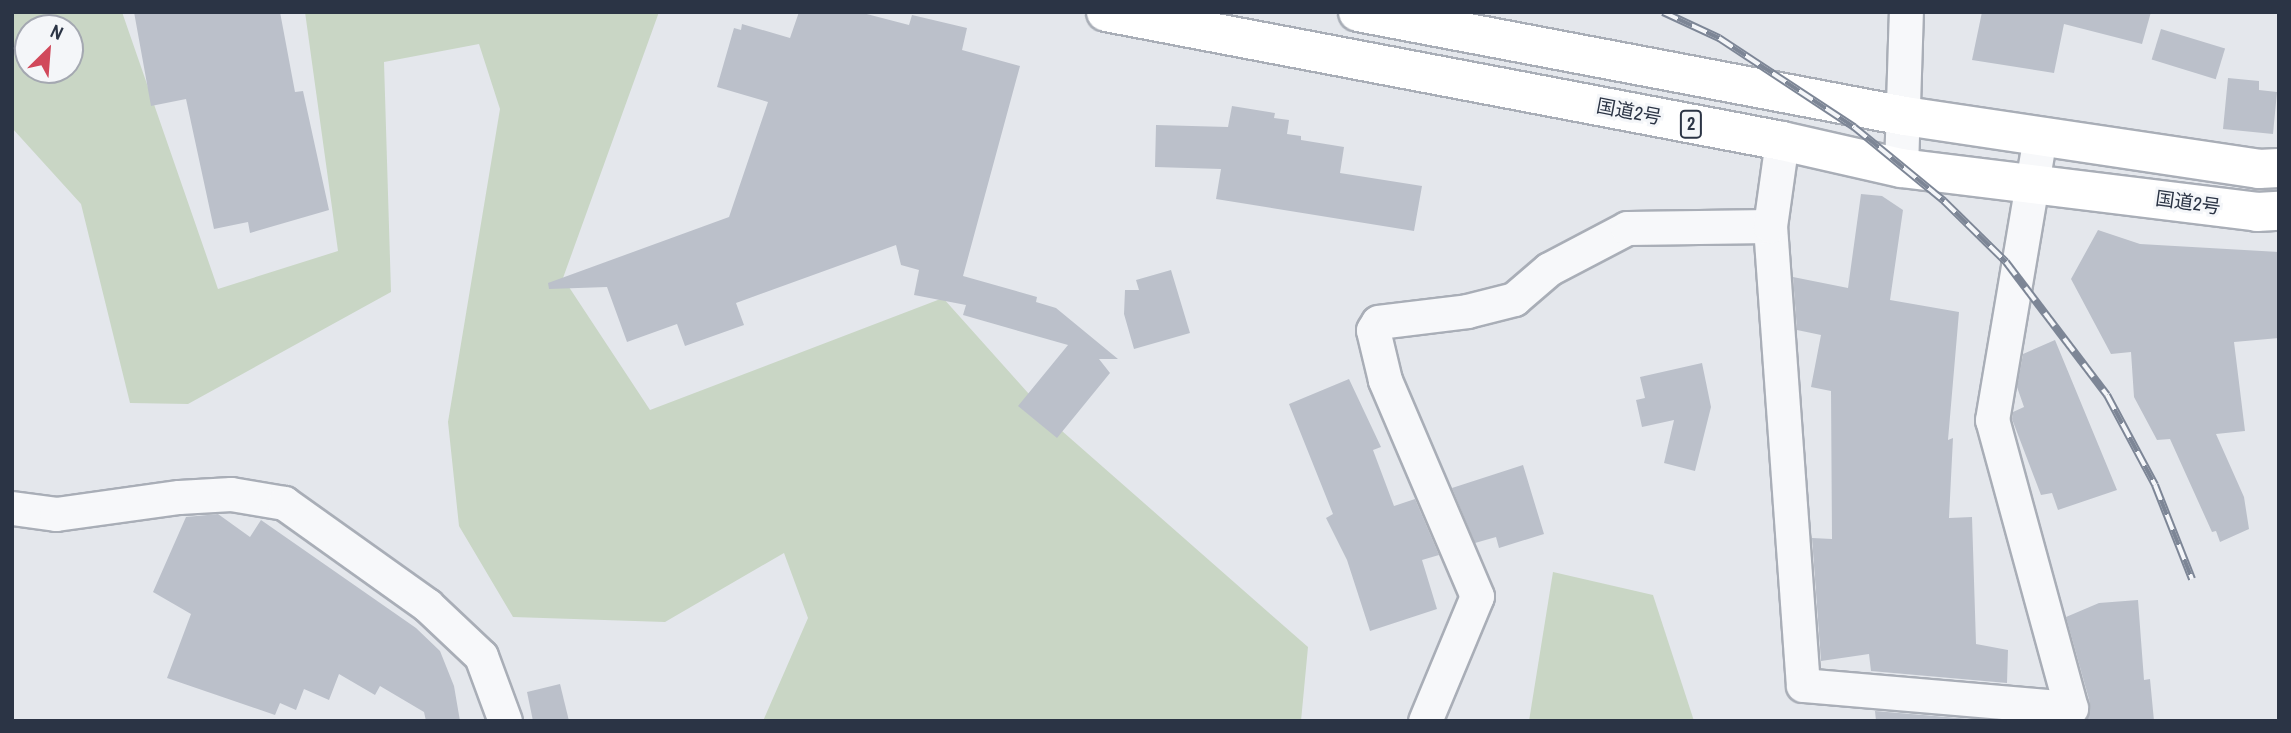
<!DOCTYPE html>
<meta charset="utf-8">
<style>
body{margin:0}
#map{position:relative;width:2291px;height:733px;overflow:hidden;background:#e4e7ec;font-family:"Archivo Narrow","Noto Sans JP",sans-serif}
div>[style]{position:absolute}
.green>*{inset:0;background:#c9d6c5}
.building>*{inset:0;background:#bbc0ca;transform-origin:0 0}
.roads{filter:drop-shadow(2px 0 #a9aeb7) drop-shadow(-2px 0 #a9aeb7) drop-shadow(0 2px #a9aeb7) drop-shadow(0 -2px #a9aeb7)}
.minor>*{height:33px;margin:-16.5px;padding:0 16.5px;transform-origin:16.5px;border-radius:16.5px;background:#f7f8fa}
.trunk>*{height:38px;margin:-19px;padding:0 19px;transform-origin:19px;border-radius:19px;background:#fff}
.rail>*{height:8px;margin-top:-4px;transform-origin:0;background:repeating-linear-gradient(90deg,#f4f6f9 0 16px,#7d8696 0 32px);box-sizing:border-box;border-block:2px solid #7d8696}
span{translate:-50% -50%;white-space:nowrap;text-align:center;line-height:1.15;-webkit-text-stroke:6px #f4f6f9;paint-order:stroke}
.shield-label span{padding:2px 5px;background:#f4f6f9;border:2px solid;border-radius:5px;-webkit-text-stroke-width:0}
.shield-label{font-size:18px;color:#2b3445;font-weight:700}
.street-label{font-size:19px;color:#2b3445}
.frame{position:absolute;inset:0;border:14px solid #2b3445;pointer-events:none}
.north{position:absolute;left:14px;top:14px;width:70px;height:70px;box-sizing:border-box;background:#f4f6f9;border:2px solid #a4a8b1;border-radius:50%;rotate:25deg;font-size:19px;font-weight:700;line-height:28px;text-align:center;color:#2b3445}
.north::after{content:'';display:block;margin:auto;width:24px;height:32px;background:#d1495b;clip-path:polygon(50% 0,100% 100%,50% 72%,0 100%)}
</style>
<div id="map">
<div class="green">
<div style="clip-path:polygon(evenodd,12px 12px,122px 12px,218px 289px,338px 251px,305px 12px,659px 12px,563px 278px,650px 410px,943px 298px,1062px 431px,1308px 647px,1301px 721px,763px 721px,808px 618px,784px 553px,665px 622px,513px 617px,459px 526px,448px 422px,500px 109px,479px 44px,384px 62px,391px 292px,188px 404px,130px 403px,81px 204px,12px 128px,12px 12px,28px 28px,70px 28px,70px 70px,28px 70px,28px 28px)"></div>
<div style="clip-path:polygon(1553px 572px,1653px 595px,1694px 721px,1529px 721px)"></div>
</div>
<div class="building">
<div style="clip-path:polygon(134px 12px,280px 12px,295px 92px,303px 91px,329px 210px,250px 233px,248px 222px,214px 229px,186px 99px,151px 106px)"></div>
<div style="clip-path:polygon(799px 12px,859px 12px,909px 25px,912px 15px,967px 28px,962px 50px,1020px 66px,963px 276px,1037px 297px,1036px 302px,1056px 308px,1118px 359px,1099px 359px,1110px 373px,1057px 438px,1018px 406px,1068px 345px,963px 315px,966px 305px,914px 295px,919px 270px,901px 265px,896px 245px,736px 303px,744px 325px,685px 346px,677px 324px,627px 342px,607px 287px,549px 289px,548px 283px,729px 217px,768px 102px,717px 87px,734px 28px,741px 30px,742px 24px,790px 38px)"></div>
<div style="clip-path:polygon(1982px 12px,2151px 12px,2142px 44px,2064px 24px,2054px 73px,1972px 60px)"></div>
<div style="left:2161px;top:29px;width:67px;height:32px;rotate:17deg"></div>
<div style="clip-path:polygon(2228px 78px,2259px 81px,2259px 90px,2277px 92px,2273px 134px,2223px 129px)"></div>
<div style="clip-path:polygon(1232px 106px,1275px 113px,1274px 118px,1289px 120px,1287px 134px,1301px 136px,1301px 140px,1344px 147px,1340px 173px,1422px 186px,1414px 231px,1216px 199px,1221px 169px,1155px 167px,1156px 125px,1228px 127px)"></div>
<div style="clip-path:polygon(1861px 194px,1882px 196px,1903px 210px,1890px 300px,1959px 312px,1948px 440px,1953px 438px,1949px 518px,1972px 517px,1976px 644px,2008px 650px,2007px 683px,1871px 671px,1869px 654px,1821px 661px,1812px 538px,1832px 539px,1831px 391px,1811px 387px,1821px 335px,1797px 330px,1793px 277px,1848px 288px)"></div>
<div style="clip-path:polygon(2098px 230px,2140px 244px,2279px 252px,2279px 338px,2234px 342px,2245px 431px,2216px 434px,2244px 497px,2249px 529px,2220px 542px,2216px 531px,2212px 532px,2170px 439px,2157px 440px,2134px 397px,2131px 352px,2111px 354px,2071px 279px)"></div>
<div style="clip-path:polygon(1171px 270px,1190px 333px,1134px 349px,1124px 314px,1125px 290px,1139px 290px,1136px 280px)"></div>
<div style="clip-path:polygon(2055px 340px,2117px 490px,2058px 510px,2052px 493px,2041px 495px,2012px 419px,2013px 412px,2024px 407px,2017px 387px,2023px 354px)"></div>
<div style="clip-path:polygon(1702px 363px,1711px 407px,1695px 471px,1664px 463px,1674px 420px,1642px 427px,1636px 400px,1645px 398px,1640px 377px)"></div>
<div style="clip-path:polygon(1349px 379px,1381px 447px,1373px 450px,1394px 506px,1415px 499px,1439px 555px,1422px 560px,1437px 609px,1370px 631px,1347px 560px,1326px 518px,1333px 514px,1289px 404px)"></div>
<div style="clip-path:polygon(1523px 465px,1544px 534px,1499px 548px,1496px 537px,1475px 543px,1452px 488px)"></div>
<div style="clip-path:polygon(218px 514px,250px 537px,261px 520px,416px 628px,440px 651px,454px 686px,460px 721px,426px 721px,424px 712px,380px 686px,375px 695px,339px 674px,329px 700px,304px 689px,296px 710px,280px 703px,275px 715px,167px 678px,191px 614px,153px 592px,186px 517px)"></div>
<div style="clip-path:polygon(2138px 600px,2144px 680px,2150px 679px,2154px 721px,2087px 721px,2090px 703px,2066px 617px,2099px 603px)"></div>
<div style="clip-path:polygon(560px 684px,569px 721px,533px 721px,527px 692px)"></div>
<div style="clip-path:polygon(1875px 711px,1994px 721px,1876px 721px)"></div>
</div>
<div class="roads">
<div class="minor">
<div style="left:1901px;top:168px;width:156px;rotate:-88.2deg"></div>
<div style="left:1770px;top:226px;width:460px;rotate:85.9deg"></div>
<div style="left:1803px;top:685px;width:269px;rotate:4.9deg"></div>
<div style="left:2071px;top:708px;width:299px;rotate:-105.3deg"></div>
<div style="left:1992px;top:420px;width:288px;rotate:-80.4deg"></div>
<div style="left:12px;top:508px;width:44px;rotate:7.8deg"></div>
<div style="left:56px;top:514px;width:124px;rotate:-7.9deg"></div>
<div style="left:179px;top:497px;width:52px;rotate:-3.3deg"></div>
<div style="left:231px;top:494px;width:54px;rotate:9.6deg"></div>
<div style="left:284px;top:503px;width:176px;rotate:35.5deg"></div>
<div style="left:427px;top:605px;width:74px;rotate:43.4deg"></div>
<div style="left:481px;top:656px;width:69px;rotate:69.7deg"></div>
<div style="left:1425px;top:721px;width:135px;rotate:-67.4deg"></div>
<div style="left:1477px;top:596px;width:235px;rotate:-113.1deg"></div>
<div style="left:1385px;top:380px;width:51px;rotate:-103.5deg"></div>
<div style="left:1373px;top:330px;width:9px;rotate:-58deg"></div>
<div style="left:1378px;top:322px;width:90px;rotate:-7deg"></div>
<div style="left:1467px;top:311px;width:49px;rotate:-14.3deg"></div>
<div style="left:1514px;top:299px;width:46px;rotate:-40.6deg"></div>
<div style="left:1549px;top:269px;width:88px;rotate:-27.7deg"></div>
<div style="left:1627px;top:228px;width:143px;rotate:-0.8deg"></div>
<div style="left:1770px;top:226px;width:86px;rotate:-82deg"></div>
</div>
<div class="trunk">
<div style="left:1106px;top:12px;width:688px;rotate:10.8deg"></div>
<div style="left:1782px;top:141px;width:122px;rotate:12.8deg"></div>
<div style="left:1901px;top:168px;width:359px;rotate:7deg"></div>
<div style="left:2257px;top:212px;width:22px;rotate:-3deg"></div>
<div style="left:1358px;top:12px;width:557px;rotate:10.77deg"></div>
<div style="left:1905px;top:116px;width:358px;rotate:8.5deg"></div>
<div style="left:2259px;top:169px;width:20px;rotate:-3deg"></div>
</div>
</div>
<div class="rail">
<div style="left:1663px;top:12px;width:62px;rotate:24.9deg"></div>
<div style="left:1719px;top:38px;width:162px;rotate:33.4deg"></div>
<div style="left:1854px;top:127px;width:117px;rotate:39.4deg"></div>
<div style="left:1944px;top:201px;width:87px;rotate:44.5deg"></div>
<div style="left:2006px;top:262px;width:167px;rotate:52.8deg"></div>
<div style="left:2107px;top:395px;width:102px;rotate:61.9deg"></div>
<div style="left:2155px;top:485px;width:101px;rotate:68.5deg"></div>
</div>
<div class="shield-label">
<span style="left:1691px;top:124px">2</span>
</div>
<div class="street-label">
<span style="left:1629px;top:112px;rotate:11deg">国道2号</span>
<span style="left:2188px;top:203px;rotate:8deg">国道2号</span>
</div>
<div class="frame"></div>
<div class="north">N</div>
</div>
